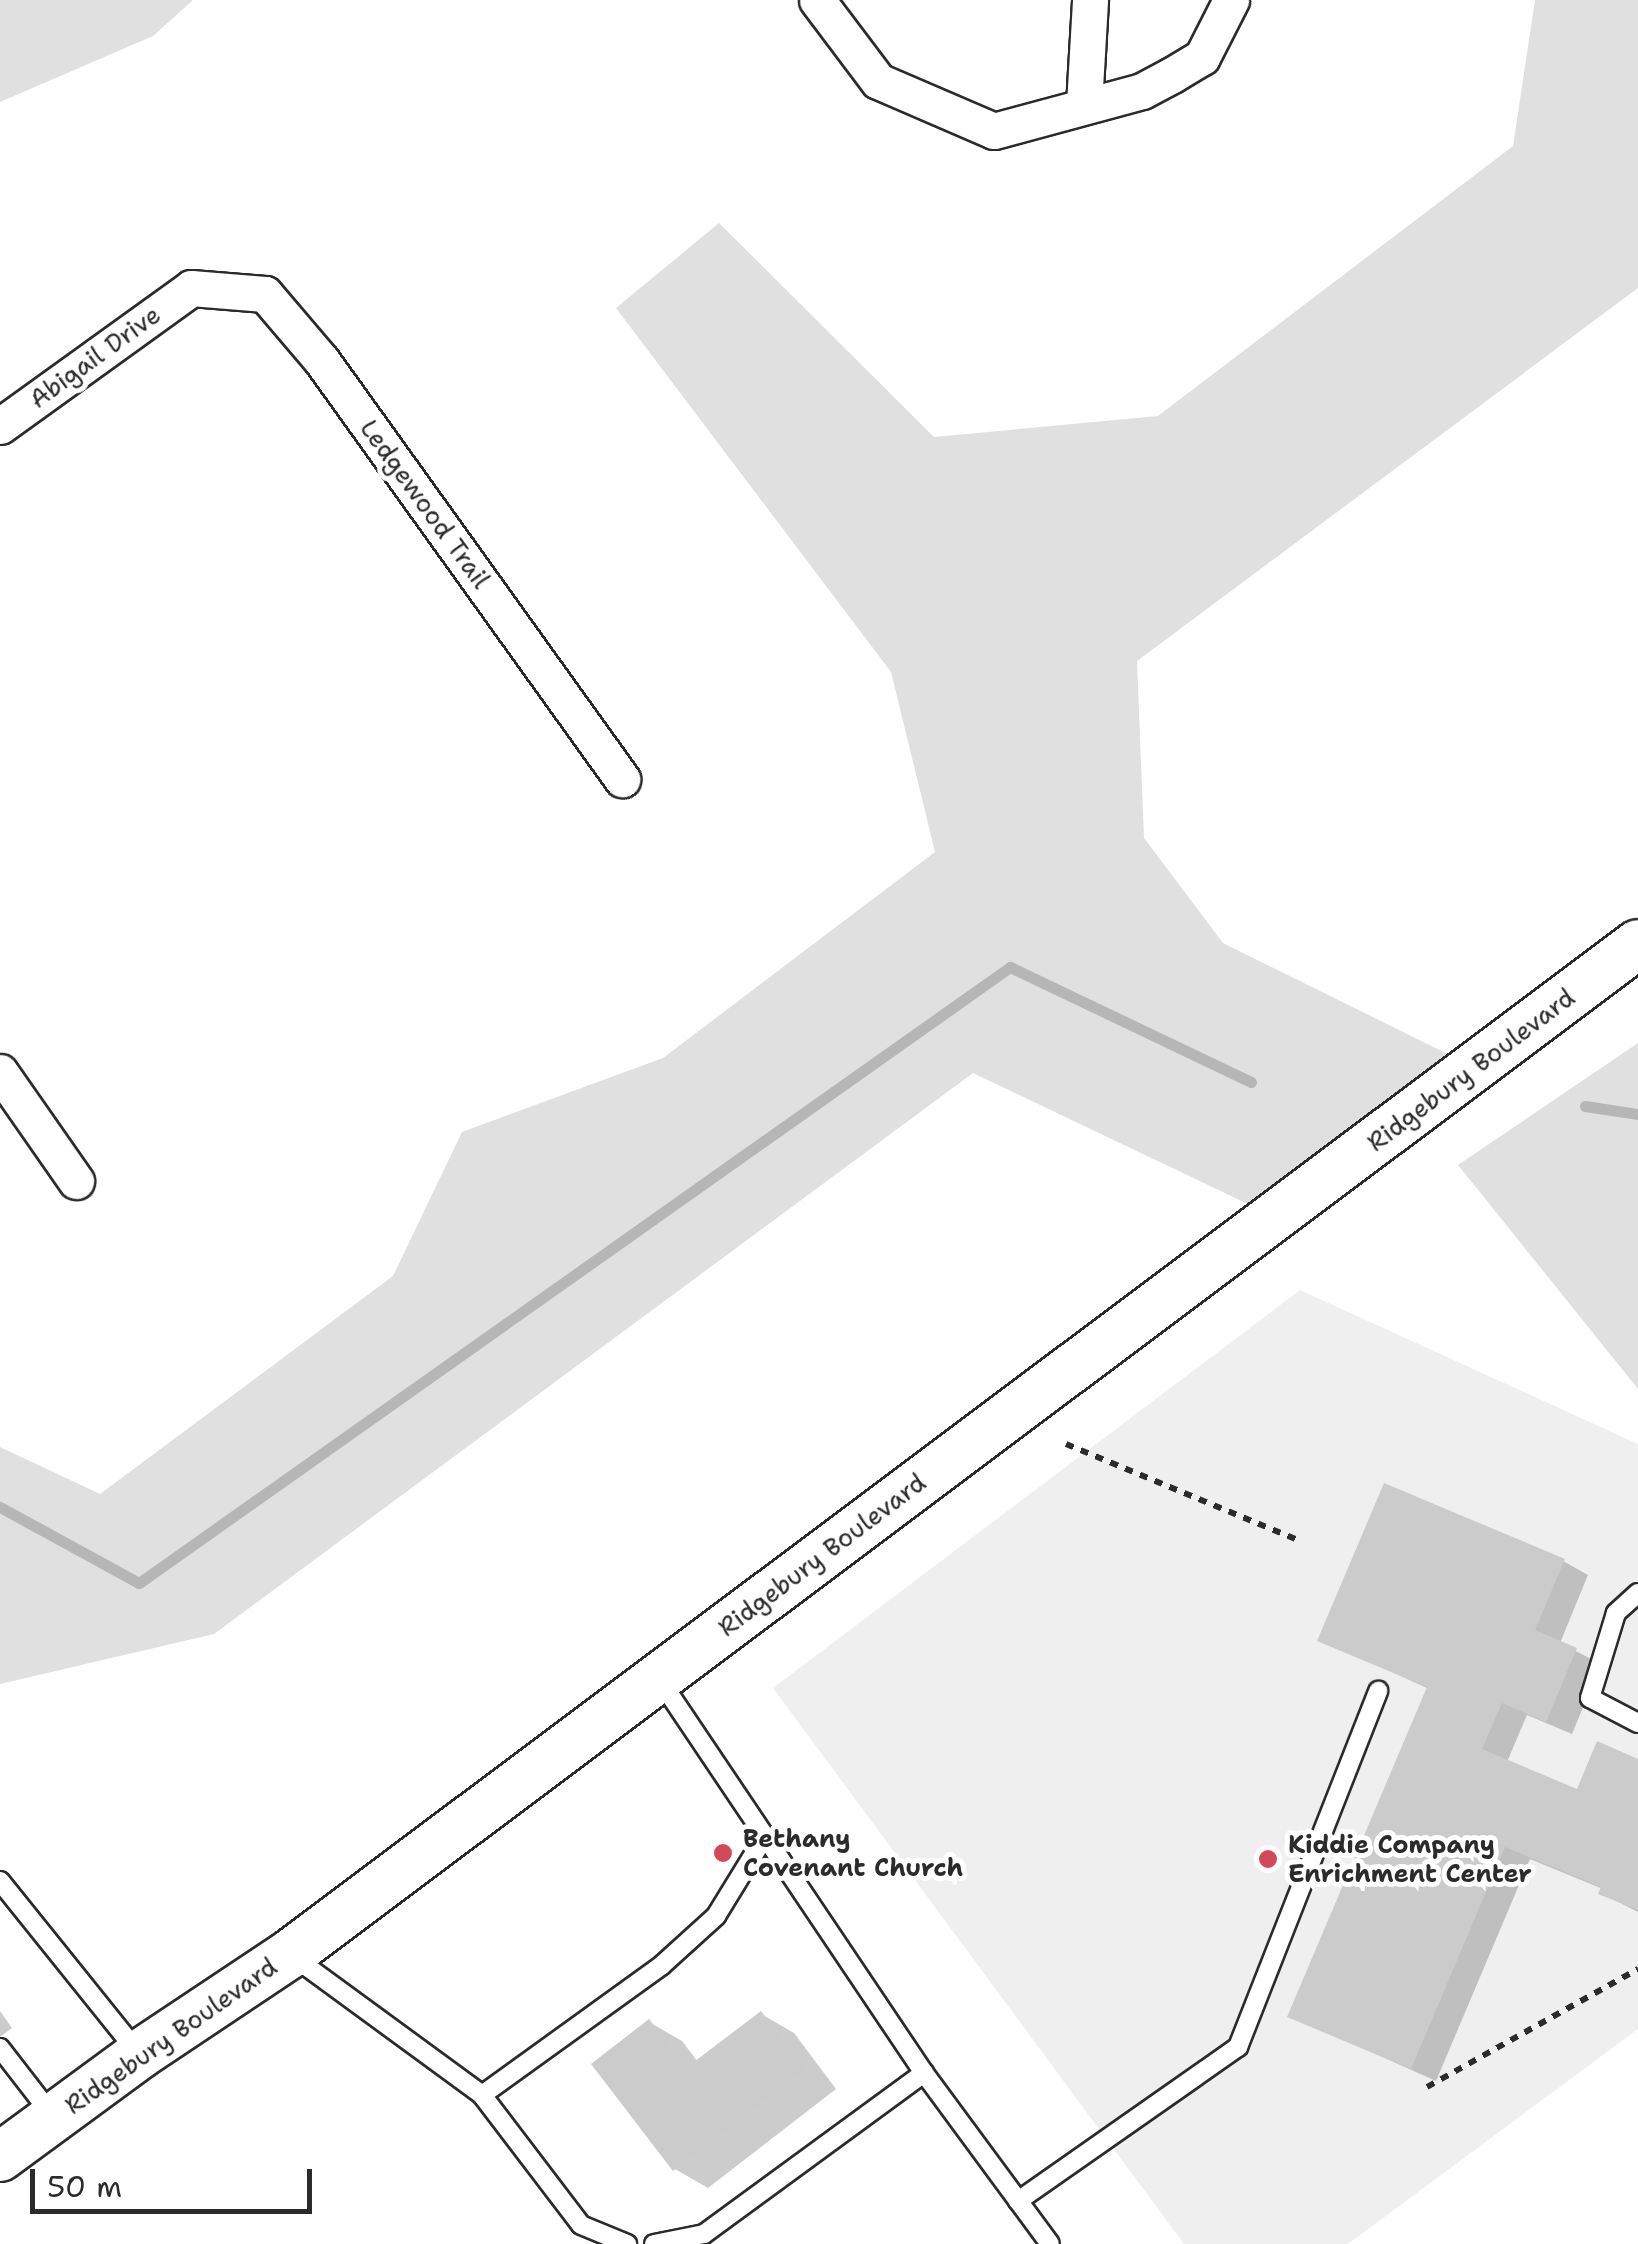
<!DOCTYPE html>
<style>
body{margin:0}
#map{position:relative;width:1638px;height:2244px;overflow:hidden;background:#fff;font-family:"Shantell Sans",sans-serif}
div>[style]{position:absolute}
.built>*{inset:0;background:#efefef}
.green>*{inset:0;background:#e0e0e0}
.shadow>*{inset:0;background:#0003}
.stream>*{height:11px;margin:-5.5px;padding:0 5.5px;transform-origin:5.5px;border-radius:5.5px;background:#b6b6b6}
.building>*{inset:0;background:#cbcbcb}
.path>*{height:6px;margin-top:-3px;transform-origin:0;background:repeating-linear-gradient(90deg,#2b2b2b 0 8px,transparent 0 16px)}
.roads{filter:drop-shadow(2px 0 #2b2b2b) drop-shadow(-2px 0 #2b2b2b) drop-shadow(0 2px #2b2b2b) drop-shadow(0 -2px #2b2b2b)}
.lane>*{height:18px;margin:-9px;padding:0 9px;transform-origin:9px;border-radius:9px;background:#fff}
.street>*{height:35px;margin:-17.5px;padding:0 17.5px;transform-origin:17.5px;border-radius:17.5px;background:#fff}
.secondary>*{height:48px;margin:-24px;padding:0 24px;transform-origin:24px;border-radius:24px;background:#fff}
.dots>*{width:28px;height:28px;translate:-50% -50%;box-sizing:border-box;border:5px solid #fff;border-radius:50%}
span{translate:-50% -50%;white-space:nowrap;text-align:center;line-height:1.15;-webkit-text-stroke:10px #fff;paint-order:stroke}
.street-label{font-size:25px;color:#2b2b2b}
.poi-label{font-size:25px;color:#2b2b2b;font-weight:700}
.left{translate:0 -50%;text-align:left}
.scale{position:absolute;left:30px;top:2169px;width:282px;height:45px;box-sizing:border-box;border:5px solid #2b2b2b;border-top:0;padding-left:12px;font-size:30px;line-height:35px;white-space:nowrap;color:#2b2b2b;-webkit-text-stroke:8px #fff;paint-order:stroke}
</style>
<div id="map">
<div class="built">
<div style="clip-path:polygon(1300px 1290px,1638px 1444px,1638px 2029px,1348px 2244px,1184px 2244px,773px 1688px)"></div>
</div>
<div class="green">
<div style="clip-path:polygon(0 0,193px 0,153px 36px,0 102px)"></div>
<div style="clip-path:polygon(1535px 0,1638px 0,1638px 288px,1137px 661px,1144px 838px,1223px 943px,1474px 1067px,1275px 1217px,973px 1073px,214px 1634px,0 1684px,0 1447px,100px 1494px,393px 1276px,462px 1132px,663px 1058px,935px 852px,891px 672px,616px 308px,719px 223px,934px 437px,1158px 416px,1513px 146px)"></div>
<div style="clip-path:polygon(1638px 1043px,1638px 1389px,1458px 1165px)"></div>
</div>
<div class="shadow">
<div style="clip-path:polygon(1563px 1561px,1588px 1575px,1560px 1643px,1601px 1664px,1572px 1734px,1527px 1715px,1507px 1762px,1578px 1792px,1638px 1761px,1638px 1912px,1601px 1893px,1603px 1889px,1530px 1859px,1436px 2081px,1291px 2016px,1429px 1689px,1320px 1639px)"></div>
<div style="clip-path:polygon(0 2011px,12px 2028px,0 2037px)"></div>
<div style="clip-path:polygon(761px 2014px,794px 2033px,836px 2089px,708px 2188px,675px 2169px,649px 2022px,682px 2041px,698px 2062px)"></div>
</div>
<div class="stream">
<div style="left:1585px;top:1106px;width:54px;rotate:8.6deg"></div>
<div style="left:0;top:1507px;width:158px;rotate:28.7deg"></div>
<div style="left:139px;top:1583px;width:1067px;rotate:-35.27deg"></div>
<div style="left:1010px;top:967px;width:267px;rotate:25.5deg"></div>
</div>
<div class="building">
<div style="clip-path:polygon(1384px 1483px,1565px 1559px,1535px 1630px,1577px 1648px,1546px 1722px,1502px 1703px,1482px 1749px,1577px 1789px,1597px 1741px,1638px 1759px,1638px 1910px,1598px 1894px,1601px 1887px,1505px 1847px,1411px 2069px,1287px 2017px,1427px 1687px,1317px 1641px)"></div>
<div style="clip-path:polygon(761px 2011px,805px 2069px,673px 2171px,591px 2064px,649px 2019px,686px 2068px)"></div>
</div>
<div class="path">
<div style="left:1066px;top:1444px;width:253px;rotate:22.5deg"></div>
<div style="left:1427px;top:2087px;width:242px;rotate:-29.2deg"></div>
</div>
<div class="roads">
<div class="lane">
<div style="left:1638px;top:1593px;width:30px;rotate:138deg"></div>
<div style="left:1616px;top:1613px;width:89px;rotate:107deg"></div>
<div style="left:1590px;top:1698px;width:54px;rotate:27.5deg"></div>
<div style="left:0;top:1881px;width:222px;rotate:51.2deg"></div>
<div style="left:291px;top:1955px;width:237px;rotate:36.2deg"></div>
<div style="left:482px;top:2095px;width:163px;rotate:52.7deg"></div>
<div style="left:581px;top:2225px;width:50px;rotate:22.4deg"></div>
<div style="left:0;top:2048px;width:85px;rotate:52.2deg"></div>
<div style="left:924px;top:2073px;width:212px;rotate:53.6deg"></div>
<div style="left:482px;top:2095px;width:222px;rotate:-35.8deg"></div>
<div style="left:662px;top:1965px;width:73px;rotate:-42.2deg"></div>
<div style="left:716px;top:1916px;width:94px;rotate:-58.5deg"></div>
<div style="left:1018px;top:2201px;width:269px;rotate:-35deg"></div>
<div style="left:1238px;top:2047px;width:383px;rotate:-68.5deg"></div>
<div style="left:654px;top:2244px;width:51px;rotate:-11.3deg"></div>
<div style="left:704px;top:2234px;width:273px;rotate:-36.2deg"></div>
<div style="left:924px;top:2073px;width:476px;rotate:-123.9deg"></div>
</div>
<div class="street">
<div style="left:817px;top:0;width:101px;rotate:53deg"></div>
<div style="left:878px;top:81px;width:126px;rotate:23.3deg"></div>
<div style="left:994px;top:131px;width:153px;rotate:-15.1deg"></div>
<div style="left:1142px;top:91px;width:34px;rotate:-28deg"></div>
<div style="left:1172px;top:75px;width:35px;rotate:-31deg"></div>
<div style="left:1202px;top:57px;width:64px;rotate:-63deg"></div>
<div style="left:1084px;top:105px;width:105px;rotate:-86.7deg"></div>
<div style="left:0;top:426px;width:236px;rotate:-35.8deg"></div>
<div style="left:191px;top:288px;width:74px;rotate:4.6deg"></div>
<div style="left:265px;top:294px;width:88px;rotate:49.6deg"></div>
<div style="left:322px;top:361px;width:515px;rotate:54.33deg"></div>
<div style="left:0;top:1072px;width:133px;rotate:55.1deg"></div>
</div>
<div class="secondary">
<div style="left:0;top:2157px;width:174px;rotate:-36.3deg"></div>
<div style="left:140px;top:2054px;width:180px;rotate:-33.7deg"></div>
<div style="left:290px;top:1954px;width:1684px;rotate:-36.84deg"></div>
</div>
</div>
<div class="dots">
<div style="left:723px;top:1853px;background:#d1495b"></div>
<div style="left:1268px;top:1859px;background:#d1495b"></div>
</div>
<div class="street-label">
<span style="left:95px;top:357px;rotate:-36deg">Abigail Drive</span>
<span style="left:425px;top:504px;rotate:54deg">Ledgewood Trail</span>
<span style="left:1471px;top:1070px;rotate:-37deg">Ridgebury Boulevard</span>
<span style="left:822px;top:1555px;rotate:-37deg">Ridgebury Boulevard</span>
<span style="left:171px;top:2036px;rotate:-35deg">Ridgebury Boulevard</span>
</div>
<div class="poi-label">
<span class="left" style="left:743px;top:1853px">Bethany<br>Covenant Church</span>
<span class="left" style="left:1288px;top:1859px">Kiddie Company<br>Enrichment Center</span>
</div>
<div class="scale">50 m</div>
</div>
